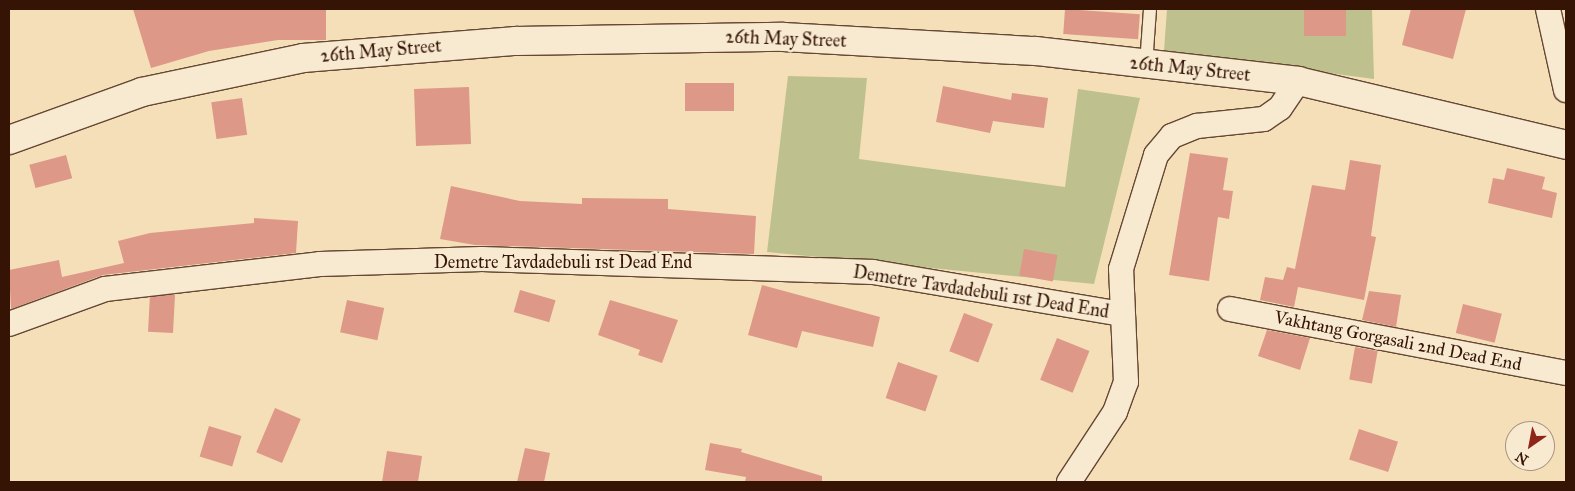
<!DOCTYPE html>
<style>
body{margin:0}
#map{position:relative;width:1575px;height:491px;overflow:hidden;background:#f5dfb8;font-family:"IM FELL Great Primer",serif}
div>[style]{position:absolute}
.green>*{inset:0;background:#bec18d}
.building>*{inset:0;background:#dd9887;transform-origin:0 0}
.roads{filter:drop-shadow(1px 0 #654732) drop-shadow(-1px 0 #654732) drop-shadow(0 1px #654732) drop-shadow(0 -1px #654732)}
.service>*{height:12px;margin:-6px;padding:0 6px;transform-origin:6px;border-radius:6px;background:#f8ead1}
.minor>*{height:24px;margin:-12px;padding:0 12px;transform-origin:12px;border-radius:12px;background:#f8ead1}
.tertiary>*{height:28px;margin:-14px;padding:0 14px;transform-origin:14px;border-radius:14px;background:#f8ead1}
span{translate:-50% -50%;white-space:nowrap;text-align:center;line-height:1.15;-webkit-text-stroke:5px #f8ead1;paint-order:stroke}
.street-label{font-size:18px;color:#351406}
.frame{position:absolute;inset:0;border:10px solid #351406;pointer-events:none}
.north{position:absolute;left:1505px;top:421px;width:50px;height:50px;box-sizing:border-box;background:#f8ead1;border:1px solid #aa9480;border-radius:50%;rotate:213deg;font-size:14px;font-weight:700;line-height:20px;text-align:center;color:#351406}
.north::after{content:'';display:block;margin:auto;width:18px;height:22px;background:#8f2418;clip-path:polygon(50% 0,100% 100%,50% 72%,0 100%)}
</style>
<div id="map">
<div class="green">
<div style="clip-path:polygon(1167px 9px,1372px 9px,1374px 79px,1164px 51px)"></div>
<div style="clip-path:polygon(788px 76px,867px 78px,859px 159px,1065px 187px,1078px 89px,1140px 98px,1094px 284px,767px 252px)"></div>
</div>
<div class="building">
<div style="clip-path:polygon(133px 9px,326px 9px,326px 40px,278px 40px,209px 51px,151px 68px)"></div>
<div style="left:1065px;top:9px;width:75px;height:25px;rotate:4deg"></div>
<div style="left:1304px;top:9px;width:42px;height:27px"></div>
<div style="clip-path:polygon(1411px 9px,1466px 9px,1453px 59px,1402px 45px)"></div>
<div style="left:734px;top:83px;width:28px;height:49px;rotate:90deg"></div>
<div style="clip-path:polygon(943px 86px,1011px 100px,1012px 93px,1048px 98px,1044px 128px,993px 121px,990px 133px,936px 122px)"></div>
<div style="left:469px;top:87px;width:57px;height:55px;rotate:88deg"></div>
<div style="left:242px;top:98px;width:37px;height:31px;rotate:82deg"></div>
<div style="clip-path:polygon(1190px 153px,1228px 158px,1223px 190px,1233px 191px,1229px 219px,1218px 217px,1209px 281px,1169px 275px)"></div>
<div style="left:66px;top:155px;width:24px;height:38px;rotate:75deg"></div>
<div style="clip-path:polygon(1350px 160px,1381px 165px,1371px 236px,1376px 237px,1364px 300px,1298px 287px,1294px 307px,1260px 300px,1265px 277px,1283px 280px,1287px 267px,1295px 269px,1312px 185px,1345px 190px)"></div>
<div style="clip-path:polygon(1507px 168px,1545px 177px,1542px 189px,1557px 193px,1552px 218px,1488px 203px,1493px 178px,1504px 180px)"></div>
<div style="clip-path:polygon(451px 186px,520px 201px,582px 204px,582px 198px,668px 199px,668px 209px,756px 216px,754px 254px,475px 245px,440px 239px)"></div>
<div style="clip-path:polygon(254px 218px,298px 221px,296px 253px,103px 275px,11px 309px,9px 270px,59px 260px,62px 277px,124px 263px,118px 241px,150px 233px,254px 223px)"></div>
<div style="left:1024px;top:249px;width:34px;height:27px;rotate:10deg"></div>
<div style="clip-path:polygon(762px 285px,880px 317px,873px 347px,802px 331px,797px 348px,748px 335px)"></div>
<div style="left:520px;top:290px;width:37px;height:23px;rotate:16deg"></div>
<div style="clip-path:polygon(1369px 291px,1401px 295px,1396px 327px,1362px 320px)"></div>
<div style="left:175px;top:295px;width:38px;height:25px;rotate:93deg"></div>
<div style="left:347px;top:300px;width:38px;height:33px;rotate:12deg"></div>
<div style="clip-path:polygon(610px 300px,678px 320px,662px 363px,638px 355px,640px 350px,598px 335px)"></div>
<div style="left:1463px;top:304px;width:40px;height:30px;rotate:14deg"></div>
<div style="left:964px;top:313px;width:31px;height:41px;rotate:21deg"></div>
<div style="clip-path:polygon(1267px 330px,1310px 338px,1300px 370px,1258px 356px)"></div>
<div style="left:1057px;top:338px;width:35px;height:45px;rotate:22deg"></div>
<div style="left:1355px;top:347px;width:23px;height:33px;rotate:10deg"></div>
<div style="left:898px;top:362px;width:42px;height:38px;rotate:19deg"></div>
<div style="left:275px;top:408px;width:28px;height:48px;rotate:23deg"></div>
<div style="left:209px;top:426px;width:34px;height:32px;rotate:17deg"></div>
<div style="left:1359px;top:429px;width:41px;height:32px;rotate:18deg"></div>
<div style="clip-path:polygon(710px 443px,742px 449px,741px 452px,822px 476px,822px 482px,745px 482px,746px 477px,705px 470px)"></div>
<div style="clip-path:polygon(525px 448px,550px 453px,544px 482px,517px 482px)"></div>
<div style="clip-path:polygon(387px 451px,422px 456px,418px 482px,382px 482px)"></div>
</div>
<div class="roads">
<div class="service">
<div style="left:1146px;top:65px;width:56px;rotate:-85.9deg"></div>
</div>
<div class="minor">
<div style="left:1548px;top:9px;width:83px;rotate:77.5deg"></div>
<div style="left:1230px;top:309px;width:342px;rotate:10.8deg"></div>
<div style="left:9px;top:324px;width:102px;rotate:-20deg"></div>
<div style="left:105px;top:289px;width:216px;rotate:-6.6deg"></div>
<div style="left:320px;top:264px;width:162px;rotate:-1.8deg"></div>
<div style="left:482px;top:259px;width:391px;rotate:1.9deg"></div>
<div style="left:873px;top:272px;width:252px;rotate:9.6deg"></div>
<div style="left:1069px;top:482px;width:84px;rotate:-56.7deg"></div>
<div style="left:1115px;top:412px;width:32px;rotate:-70deg"></div>
<div style="left:1126px;top:382px;width:113px;rotate:-92.5deg"></div>
<div style="left:1121px;top:269px;width:119px;rotate:-72.9deg"></div>
<div style="left:1156px;top:155px;width:25px;rotate:-50deg"></div>
<div style="left:1172px;top:136px;width:27px;rotate:-22deg"></div>
<div style="left:1197px;top:126px;width:67px;rotate:-6deg"></div>
<div style="left:1264px;top:119px;width:19px;rotate:-35deg"></div>
<div style="left:1280px;top:108px;width:32px;rotate:-56deg"></div>
</div>
<div class="tertiary">
<div style="left:9px;top:140px;width:141px;rotate:-19.8deg"></div>
<div style="left:142px;top:92px;width:165px;rotate:-11.9deg"></div>
<div style="left:303px;top:58px;width:214px;rotate:-4.6deg"></div>
<div style="left:516px;top:41px;width:267px;rotate:-0.9deg"></div>
<div style="left:783px;top:37px;width:253px;rotate:3.2deg"></div>
<div style="left:1036px;top:51px;width:264px;rotate:6.5deg"></div>
<div style="left:1298px;top:81px;width:276px;rotate:13.4deg"></div>
</div>
</div>
<div class="street-label">
<span style="left:786px;top:39px;rotate:2deg">26th May Street</span>
<span style="left:381px;top:51px;rotate:-5deg">26th May Street</span>
<span style="left:1190px;top:69px;rotate:6deg">26th May Street</span>
<span style="left:563px;top:262px">Demetre Tavdadebuli 1st Dead End</span>
<span style="left:981px;top:292px;rotate:9deg">Demetre Tavdadebuli 1st Dead End</span>
<span style="left:1398px;top:341px;rotate:11deg">Vakhtang Gorgasali 2nd Dead End</span>
</div>
<div class="frame"></div>
<div class="north">N</div>
</div>
